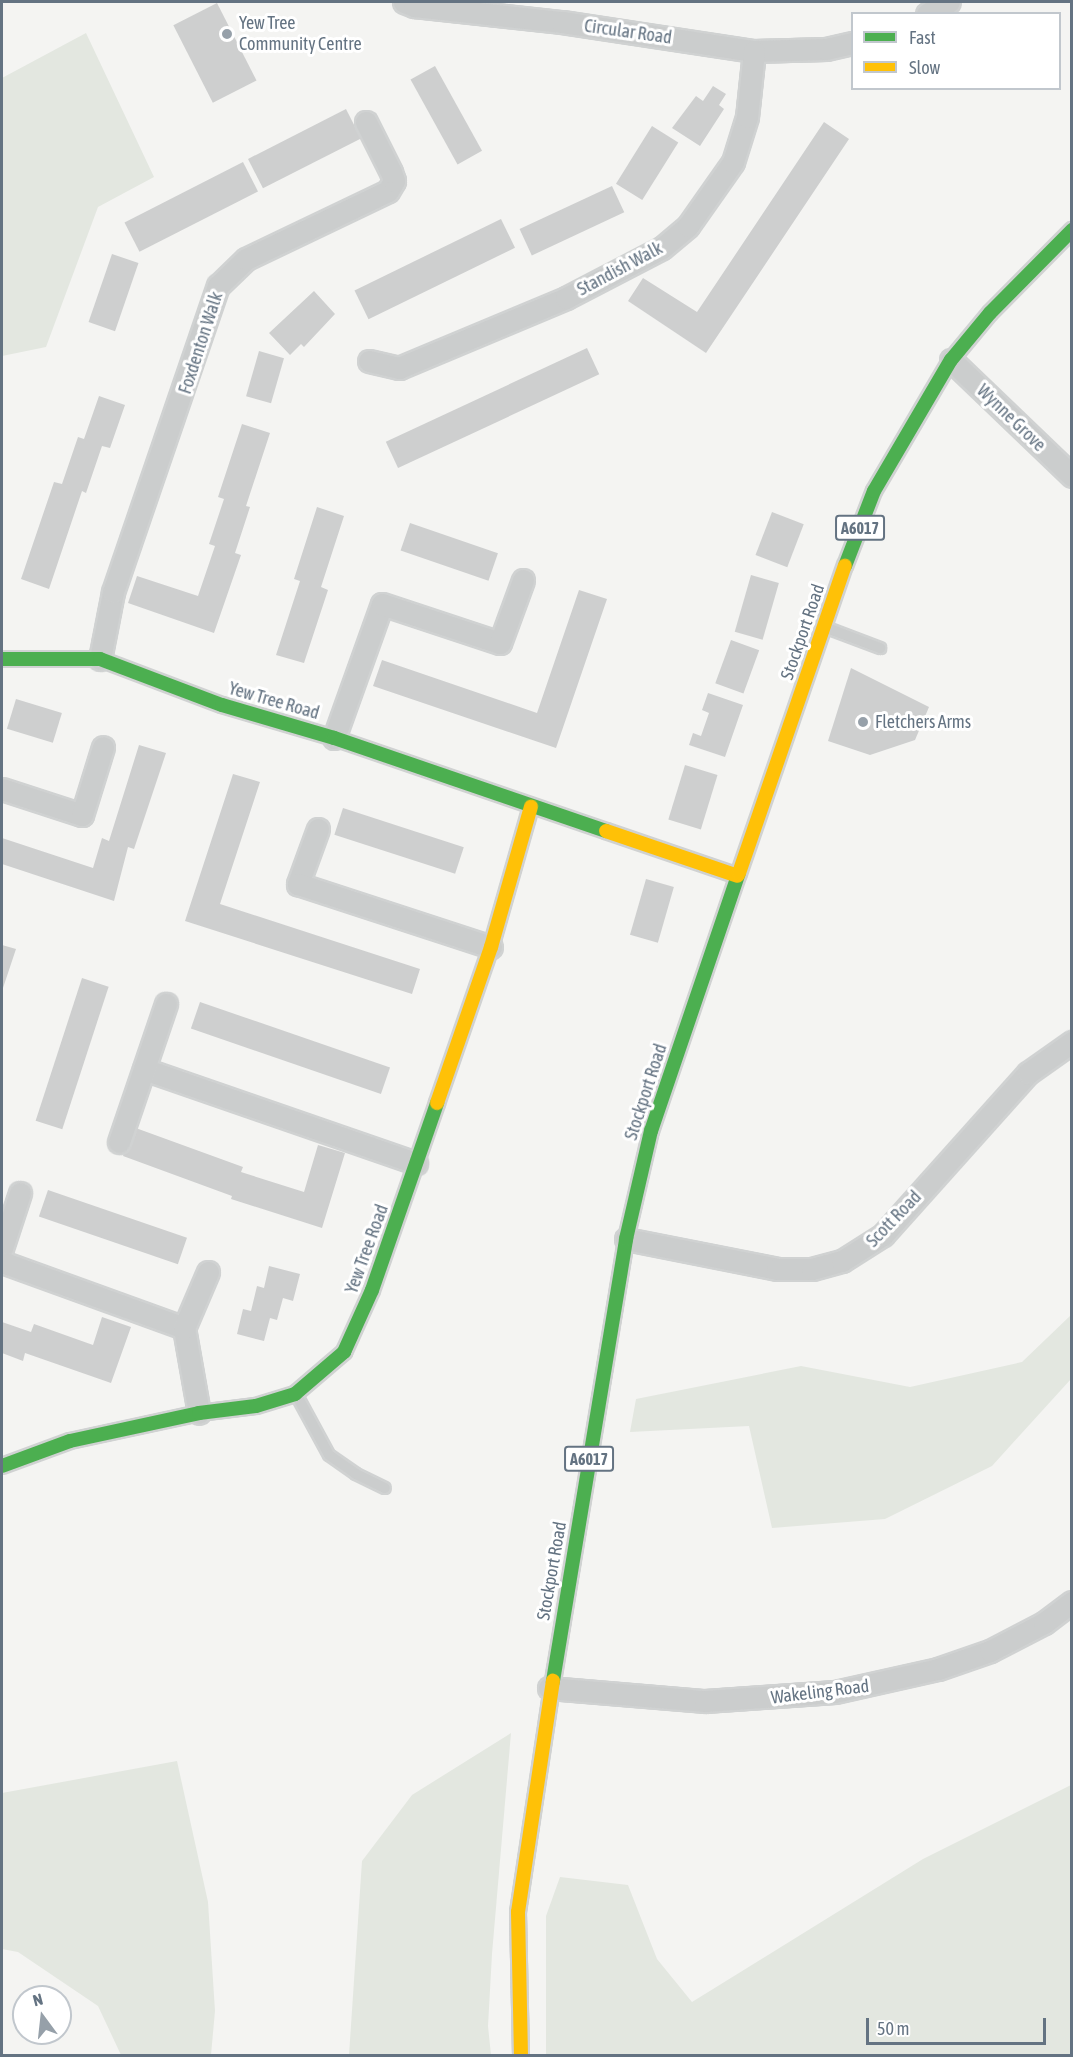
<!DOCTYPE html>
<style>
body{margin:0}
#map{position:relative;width:1073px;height:2057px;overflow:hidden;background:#f4f4f2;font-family:"Asap Condensed",sans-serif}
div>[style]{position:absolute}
.green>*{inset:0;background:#e3e7e0}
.building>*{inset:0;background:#cecfcf;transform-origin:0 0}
.roads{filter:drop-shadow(2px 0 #d0d2d2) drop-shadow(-2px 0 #d0d2d2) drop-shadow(0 2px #d0d2d2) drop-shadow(0 -2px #d0d2d2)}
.lane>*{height:10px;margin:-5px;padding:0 5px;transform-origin:5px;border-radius:5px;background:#cbcdcd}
.street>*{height:21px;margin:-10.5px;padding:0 10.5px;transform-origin:10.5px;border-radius:10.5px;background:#cbcdcd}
.fast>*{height:14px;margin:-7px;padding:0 7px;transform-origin:7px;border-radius:7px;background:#4caf50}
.slow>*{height:14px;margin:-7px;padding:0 7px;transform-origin:7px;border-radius:7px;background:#ffc107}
.dots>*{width:16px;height:16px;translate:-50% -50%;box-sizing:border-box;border:3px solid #fff;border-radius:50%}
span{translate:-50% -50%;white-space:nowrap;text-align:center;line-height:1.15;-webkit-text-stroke:6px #fff;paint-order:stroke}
.shield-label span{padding:2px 4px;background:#fff;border:2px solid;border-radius:4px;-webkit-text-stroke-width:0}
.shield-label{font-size:16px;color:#647382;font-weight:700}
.poi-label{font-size:18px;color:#647382}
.left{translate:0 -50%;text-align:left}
.street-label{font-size:18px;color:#647382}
.frame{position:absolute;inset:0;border:3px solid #647382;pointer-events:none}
.legend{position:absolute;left:851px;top:12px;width:210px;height:78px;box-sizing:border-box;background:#fff;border:2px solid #c1c7cd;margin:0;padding:8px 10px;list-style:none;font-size:18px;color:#647382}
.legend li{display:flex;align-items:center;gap:12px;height:30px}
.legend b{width:30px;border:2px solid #c1c7cd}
.north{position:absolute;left:12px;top:1985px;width:60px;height:60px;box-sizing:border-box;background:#fff;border:2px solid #c1c7cd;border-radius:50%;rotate:345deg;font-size:16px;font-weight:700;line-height:24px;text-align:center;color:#647382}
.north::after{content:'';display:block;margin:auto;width:21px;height:27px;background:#96a0a9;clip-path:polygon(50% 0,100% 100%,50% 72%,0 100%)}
.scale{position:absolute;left:866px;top:2018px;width:180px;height:27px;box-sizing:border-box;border:3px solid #647382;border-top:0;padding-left:8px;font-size:18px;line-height:21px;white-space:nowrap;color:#647382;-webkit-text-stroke:4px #fff;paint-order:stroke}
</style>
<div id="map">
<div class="green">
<div style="clip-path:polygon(86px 33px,154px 177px,98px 207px,46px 347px,2px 356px,2px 78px)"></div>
<div style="clip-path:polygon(1071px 1315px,1071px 1379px,992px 1466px,885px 1519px,772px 1528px,749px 1426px,630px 1432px,636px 1399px,801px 1366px,910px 1387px,1022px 1362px)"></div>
<div style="clip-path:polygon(511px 1733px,492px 1954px,488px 2026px,491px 2055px,349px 2055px,362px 1861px,412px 1795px)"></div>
<div style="clip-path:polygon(177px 1761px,208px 1902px,215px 2011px,211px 2055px,121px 2055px,98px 2006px,18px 1952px,2px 1949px,2px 1793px)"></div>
<div style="clip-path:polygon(1071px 1785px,1071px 2055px,546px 2055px,546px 1916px,560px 1877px,628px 1885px,657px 1959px,692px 2002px,923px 1859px)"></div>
</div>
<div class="building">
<div style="left:217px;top:3px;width:87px;height:49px;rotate:63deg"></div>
<div style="left:435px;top:66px;width:97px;height:28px;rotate:61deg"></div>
<div style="clip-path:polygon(713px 86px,726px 94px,719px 105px,724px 109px,700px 146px,672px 128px,696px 96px,703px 101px)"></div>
<div style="left:346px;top:109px;width:33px;height:110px;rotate:63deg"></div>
<div style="clip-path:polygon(824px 122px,849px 139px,706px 353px,628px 301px,643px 278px,697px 312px)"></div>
<div style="left:652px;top:126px;width:31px;height:68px;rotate:32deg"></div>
<div style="left:243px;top:162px;width:33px;height:133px;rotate:63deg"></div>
<div style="left:612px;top:186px;width:29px;height:102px;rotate:65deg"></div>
<div style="left:501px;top:219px;width:32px;height:163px;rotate:64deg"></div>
<div style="left:112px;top:254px;width:28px;height:72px;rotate:19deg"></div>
<div style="clip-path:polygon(314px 291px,335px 314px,304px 347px,301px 344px,290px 355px,269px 333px)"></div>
<div style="left:587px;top:348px;width:29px;height:222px;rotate:65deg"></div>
<div style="left:259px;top:351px;width:26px;height:47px;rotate:16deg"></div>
<div style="clip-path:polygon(99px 396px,125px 405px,110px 448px,102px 446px,86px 493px,82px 491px,49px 589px,21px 579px,54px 482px,62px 484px,78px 437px,84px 439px)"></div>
<div style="clip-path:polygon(242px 424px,270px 433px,246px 506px,250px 507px,235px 553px,241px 555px,214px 633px,128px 603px,137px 576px,198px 596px,215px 546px,209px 544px,224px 499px,218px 497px)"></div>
<div style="clip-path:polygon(317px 507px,344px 516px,321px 587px,328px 590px,304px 663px,276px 655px,300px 581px,294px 579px)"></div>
<div style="left:772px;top:512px;width:34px;height:46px;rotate:21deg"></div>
<div style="left:410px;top:523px;width:93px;height:29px;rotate:19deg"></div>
<div style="left:751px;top:575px;width:29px;height:59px;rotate:16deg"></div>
<div style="clip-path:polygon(579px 590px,607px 599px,556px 748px,373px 686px,382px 660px,537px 713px)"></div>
<div style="left:731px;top:640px;width:30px;height:46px;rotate:20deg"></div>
<div style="clip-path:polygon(851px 668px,929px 707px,915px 740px,870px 755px,828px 741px)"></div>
<div style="clip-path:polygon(708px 693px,743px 705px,725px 757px,689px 745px,693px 733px,701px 736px,709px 713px,702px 710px)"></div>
<div style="left:16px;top:699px;width:48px;height:31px;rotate:17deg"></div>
<div style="clip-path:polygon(139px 745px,166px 753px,134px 849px,128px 847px,114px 901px,2px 864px,2px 838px,93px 868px,102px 838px,109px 841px)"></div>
<div style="left:685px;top:765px;width:34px;height:57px;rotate:17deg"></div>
<div style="clip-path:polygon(233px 774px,260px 782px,220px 904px,420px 969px,412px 994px,185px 921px)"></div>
<div style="left:343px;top:808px;width:127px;height:28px;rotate:18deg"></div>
<div style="left:646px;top:879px;width:29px;height:58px;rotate:16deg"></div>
<div style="clip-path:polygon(2px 945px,16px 949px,2px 991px)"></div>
<div style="left:82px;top:978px;width:28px;height:150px;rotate:18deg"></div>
<div style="left:200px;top:1002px;width:201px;height:28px;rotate:19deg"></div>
<div style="clip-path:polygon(133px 1127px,243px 1167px,241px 1172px,304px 1192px,318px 1145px,345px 1153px,322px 1228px,231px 1199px,232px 1196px,123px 1156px)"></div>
<div style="left:48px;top:1190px;width:147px;height:28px;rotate:19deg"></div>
<div style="clip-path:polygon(269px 1266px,300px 1274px,293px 1301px,283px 1298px,277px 1320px,270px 1318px,264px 1341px,237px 1334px,243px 1309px,251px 1311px,257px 1286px,264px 1288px)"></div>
<div style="clip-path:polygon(102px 1317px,131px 1327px,111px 1383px,25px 1353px,23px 1361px,2px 1353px,2px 1322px,31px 1332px,34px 1324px,93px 1345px)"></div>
</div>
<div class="roads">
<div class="lane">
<div style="left:827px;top:628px;width:57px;rotate:20.7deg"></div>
<div style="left:297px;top:1396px;width:67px;rotate:61.5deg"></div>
<div style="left:329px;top:1455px;width:33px;rotate:35deg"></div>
<div style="left:356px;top:1474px;width:32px;rotate:26deg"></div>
</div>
<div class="street">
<div style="left:404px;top:2px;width:11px;rotate:22deg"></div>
<div style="left:414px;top:6px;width:149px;rotate:6.2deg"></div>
<div style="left:562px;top:22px;width:194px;rotate:8.6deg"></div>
<div style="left:754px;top:51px;width:72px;rotate:-1.6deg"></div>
<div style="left:826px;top:49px;width:27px;rotate:-13deg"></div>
<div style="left:927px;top:14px;width:25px;rotate:-29deg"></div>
<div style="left:951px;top:360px;width:168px;rotate:43.8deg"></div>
<div style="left:369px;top:361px;width:31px;rotate:13deg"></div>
<div style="left:399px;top:368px;width:181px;rotate:-22.7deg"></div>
<div style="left:566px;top:298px;width:108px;rotate:-27.5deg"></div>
<div style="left:662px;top:248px;width:34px;rotate:-40deg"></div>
<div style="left:688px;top:226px;width:78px;rotate:-54.9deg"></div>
<div style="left:733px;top:162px;width:47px;rotate:-72.7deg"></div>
<div style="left:747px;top:117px;width:66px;rotate:-83.9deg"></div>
<div style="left:100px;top:659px;width:68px;rotate:-79deg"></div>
<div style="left:113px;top:592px;width:324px;rotate:-71.1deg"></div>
<div style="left:218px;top:286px;width:39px;rotate:-44deg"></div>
<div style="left:246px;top:259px;width:157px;rotate:-25.6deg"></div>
<div style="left:388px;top:191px;width:12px;rotate:-59deg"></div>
<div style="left:394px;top:181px;width:9px;rotate:-108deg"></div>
<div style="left:391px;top:172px;width:56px;rotate:-116.6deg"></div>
<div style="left:334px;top:738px;width:142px;rotate:-70.3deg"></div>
<div style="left:382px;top:604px;width:124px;rotate:18.3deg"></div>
<div style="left:500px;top:643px;width:67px;rotate:-69.9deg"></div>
<div style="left:2px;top:789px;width:84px;rotate:18deg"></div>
<div style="left:82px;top:815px;width:71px;rotate:-72.8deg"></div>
<div style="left:318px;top:829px;width:59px;rotate:110deg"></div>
<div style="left:298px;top:884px;width:203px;rotate:18.1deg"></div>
<div style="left:144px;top:1069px;width:288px;rotate:19.1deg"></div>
<div style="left:119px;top:1142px;width:146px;rotate:-71.2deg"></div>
<div style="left:626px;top:1239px;width:154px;rotate:11.2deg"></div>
<div style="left:777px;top:1269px;width:35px"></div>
<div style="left:812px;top:1269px;width:31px;rotate:-15deg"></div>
<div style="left:842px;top:1261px;width:49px;rotate:-32.4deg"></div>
<div style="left:883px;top:1235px;width:217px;rotate:-48.2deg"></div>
<div style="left:1028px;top:1073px;width:54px;rotate:-35.2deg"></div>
<div style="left:2px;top:1248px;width:58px;rotate:-71.9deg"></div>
<div style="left:2px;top:1262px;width:194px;rotate:19.9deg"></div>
<div style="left:184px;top:1328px;width:86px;rotate:80deg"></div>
<div style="left:184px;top:1328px;width:61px;rotate:-66.8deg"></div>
<div style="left:549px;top:1688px;width:157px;rotate:4.8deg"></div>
<div style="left:705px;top:1701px;width:130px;rotate:-4deg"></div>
<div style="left:835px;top:1692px;width:106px;rotate:-12.6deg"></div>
<div style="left:938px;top:1669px;width:55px;rotate:-19.1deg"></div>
<div style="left:990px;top:1651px;width:61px;rotate:-27.4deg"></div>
<div style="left:1044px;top:1623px;width:35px;rotate:-37deg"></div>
</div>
<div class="fast">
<div style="left:845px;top:566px;width:80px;rotate:-68.9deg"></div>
<div style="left:874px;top:491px;width:152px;rotate:-59.6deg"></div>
<div style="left:951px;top:360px;width:61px;rotate:-50.3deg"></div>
<div style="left:990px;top:313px;width:117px;rotate:-45.3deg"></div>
<div style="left:2px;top:659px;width:98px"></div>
<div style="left:100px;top:659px;width:130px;rotate:20.7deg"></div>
<div style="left:222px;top:705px;width:117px;rotate:16.4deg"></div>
<div style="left:334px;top:738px;width:287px;rotate:18.9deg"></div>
<div style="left:2px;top:1466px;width:72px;rotate:-20.2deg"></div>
<div style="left:70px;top:1441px;width:132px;rotate:-12.2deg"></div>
<div style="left:199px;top:1413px;width:57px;rotate:-7deg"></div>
<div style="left:256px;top:1406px;width:41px;rotate:-17.1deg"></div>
<div style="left:295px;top:1394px;width:65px;rotate:-40.6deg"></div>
<div style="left:344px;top:1352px;width:68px;rotate:-65.7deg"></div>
<div style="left:372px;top:1290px;width:198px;rotate:-70.8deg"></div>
<div style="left:553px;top:1681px;width:448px;rotate:-80.6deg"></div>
<div style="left:626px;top:1239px;width:111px;rotate:-77deg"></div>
<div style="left:651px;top:1131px;width:273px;rotate:-71.2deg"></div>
</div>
<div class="slow">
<div style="left:606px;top:831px;width:139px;rotate:18.8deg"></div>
<div style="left:739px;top:873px;width:325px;rotate:-71deg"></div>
<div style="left:437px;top:1103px;width:165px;rotate:-70.9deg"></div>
<div style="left:491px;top:947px;width:146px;rotate:-74.1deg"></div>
<div style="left:521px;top:2056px;width:144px;rotate:-91.2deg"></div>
<div style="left:518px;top:1912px;width:234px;rotate:-81.4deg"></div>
</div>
</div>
<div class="dots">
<div style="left:227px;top:34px;background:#96a0a9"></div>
<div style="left:863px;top:722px;background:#96a0a9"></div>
</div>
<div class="shield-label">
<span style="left:860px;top:528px">A6017</span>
<span style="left:589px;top:1459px">A6017</span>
</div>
<div class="poi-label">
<span class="left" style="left:239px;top:34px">Yew Tree<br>Community Centre</span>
<span class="left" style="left:875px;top:722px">Fletchers Arms</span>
</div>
<div class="street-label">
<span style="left:628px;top:32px;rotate:8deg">Circular Road</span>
<span style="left:620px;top:269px;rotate:-28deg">Standish Walk</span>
<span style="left:201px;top:343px;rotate:-72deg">Foxdenton Walk</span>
<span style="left:1011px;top:418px;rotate:44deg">Wynne Grove</span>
<span style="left:803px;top:632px;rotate:-71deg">Stockport Road</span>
<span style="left:274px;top:701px;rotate:16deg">Yew Tree Road</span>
<span style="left:646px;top:1092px;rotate:-72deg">Stockport Road</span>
<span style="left:894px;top:1219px;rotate:-46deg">Scott Road</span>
<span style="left:367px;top:1249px;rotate:-70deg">Yew Tree Road</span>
<span style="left:552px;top:1571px;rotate:-80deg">Stockport Road</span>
<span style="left:820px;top:1692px;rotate:-7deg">Wakeling Road</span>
</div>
<div class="frame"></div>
<ul class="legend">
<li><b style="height:8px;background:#4caf50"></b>Fast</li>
<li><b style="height:8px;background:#ffc107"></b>Slow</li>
</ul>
<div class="north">N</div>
<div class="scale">50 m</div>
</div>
